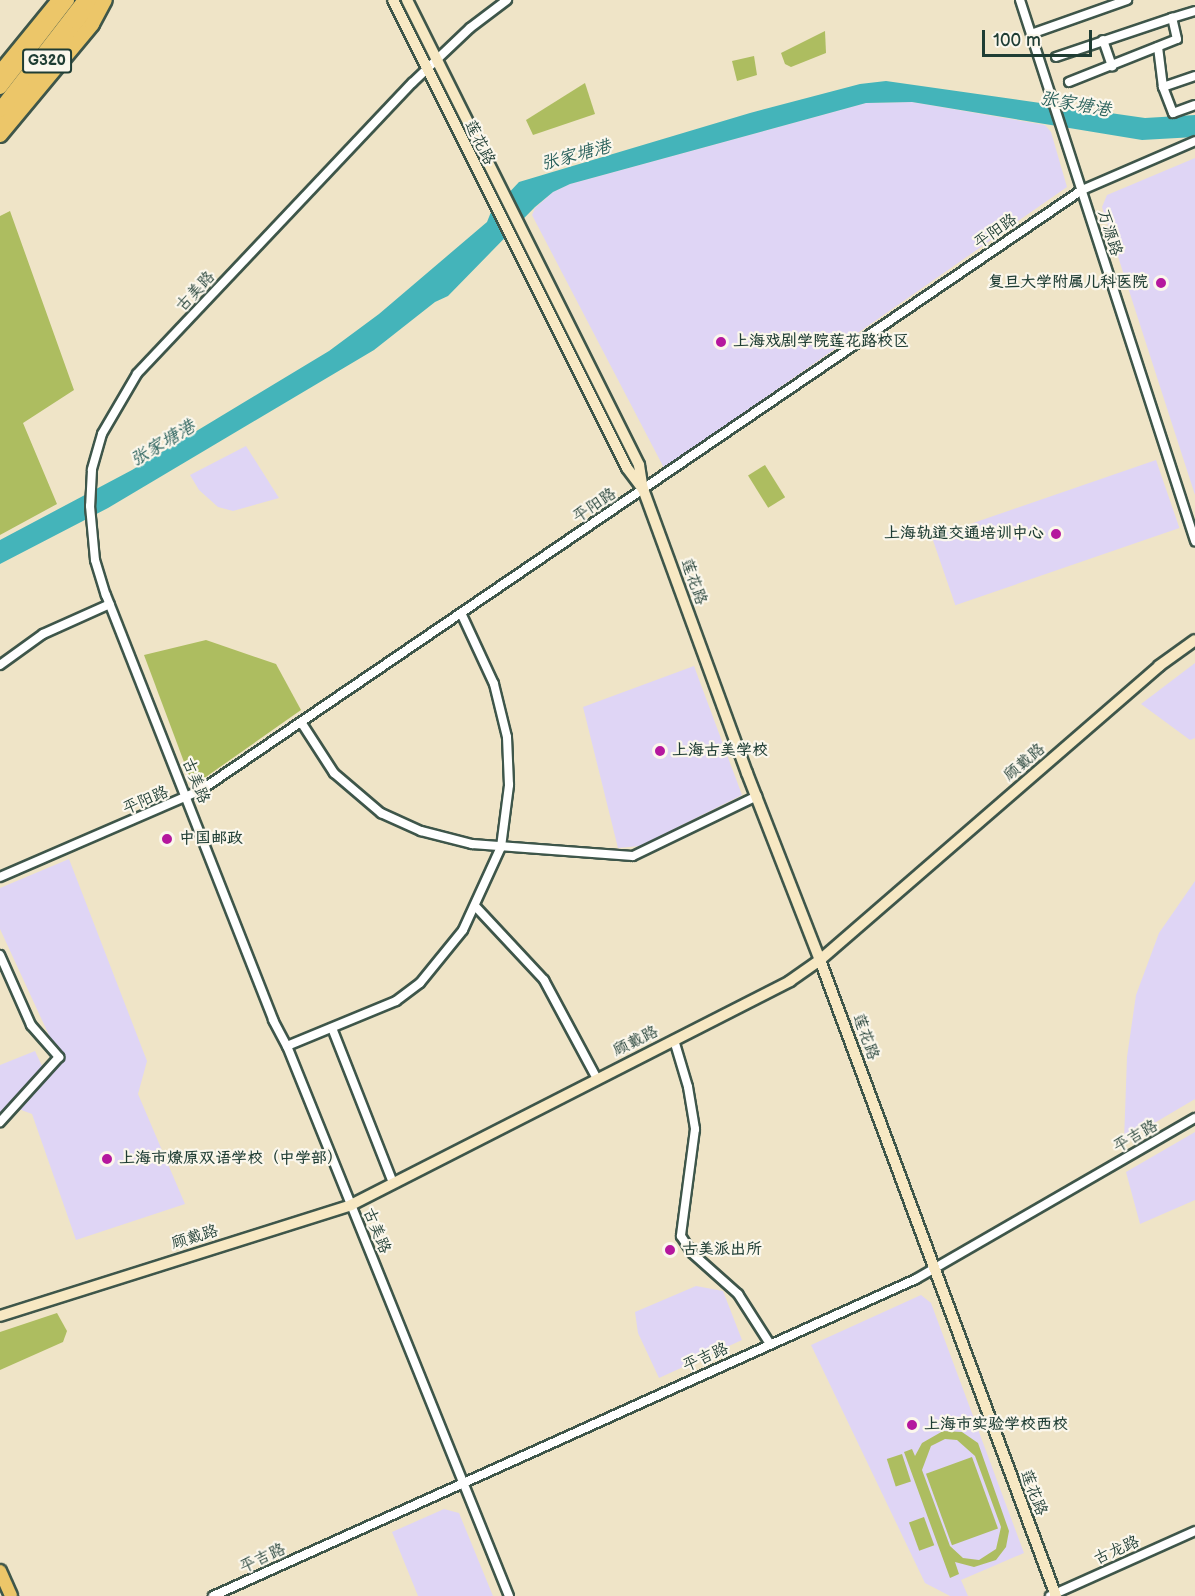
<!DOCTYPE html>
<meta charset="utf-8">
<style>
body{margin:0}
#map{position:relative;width:1195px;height:1596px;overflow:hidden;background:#efe4c7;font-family:"Balsamiq Sans","LXGW WenKai TC",sans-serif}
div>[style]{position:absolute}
.built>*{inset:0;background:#dfd5f5;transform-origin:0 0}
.green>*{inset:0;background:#adbd60;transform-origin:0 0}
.water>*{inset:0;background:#44b4ba}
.roads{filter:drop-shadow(2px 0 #3e564a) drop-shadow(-2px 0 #3e564a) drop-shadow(0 2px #3e564a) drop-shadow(0 -2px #3e564a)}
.street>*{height:8px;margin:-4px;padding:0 4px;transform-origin:4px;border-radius:4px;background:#fff}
.secondary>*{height:10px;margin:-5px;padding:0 5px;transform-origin:5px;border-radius:5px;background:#f7e8c3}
.primary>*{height:12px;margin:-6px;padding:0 6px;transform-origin:6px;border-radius:6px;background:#ecc669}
.highway>*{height:14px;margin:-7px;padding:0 7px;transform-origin:7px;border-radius:7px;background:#ecc669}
.dots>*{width:16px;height:16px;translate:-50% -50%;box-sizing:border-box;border:3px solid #fbf7ec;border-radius:50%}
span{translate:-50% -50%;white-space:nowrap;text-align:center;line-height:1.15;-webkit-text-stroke:4.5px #fbf7ec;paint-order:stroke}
.shield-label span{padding:2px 4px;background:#fbf7ec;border:2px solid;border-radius:4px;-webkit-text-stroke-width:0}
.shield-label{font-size:15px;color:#1f3d34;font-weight:700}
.street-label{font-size:16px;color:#1f3d34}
.poi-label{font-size:16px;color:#1f3d34;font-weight:700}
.right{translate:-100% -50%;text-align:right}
.left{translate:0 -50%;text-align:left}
.water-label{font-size:18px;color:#2a615c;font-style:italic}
.scale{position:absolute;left:982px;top:30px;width:110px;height:27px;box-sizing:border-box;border:3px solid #1f3d34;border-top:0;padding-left:8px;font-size:18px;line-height:21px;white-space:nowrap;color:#1f3d34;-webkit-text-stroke:4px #fbf7ec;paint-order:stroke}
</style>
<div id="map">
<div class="built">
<div style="clip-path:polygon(912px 102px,1045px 125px,1051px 132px,1067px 187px,664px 468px,532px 215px,535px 208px,553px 192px,570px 184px,866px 103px)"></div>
<div style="clip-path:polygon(1195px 158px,1195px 495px,1102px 207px,1107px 195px)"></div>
<div style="clip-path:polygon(246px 446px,279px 498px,233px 511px,218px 507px,199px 490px,190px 475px)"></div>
<div style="left:1156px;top:460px;width:72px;height:237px;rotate:71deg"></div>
<div style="clip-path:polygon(1195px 663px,1195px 738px,1190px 740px,1141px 704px)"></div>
<div style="clip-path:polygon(694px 666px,742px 795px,640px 846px,618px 848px,583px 707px)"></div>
<div style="clip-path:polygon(69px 859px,147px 1061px,138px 1094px,185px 1204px,76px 1240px,32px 1114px,16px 1108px,59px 1057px,0 929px,0 888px)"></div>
<div style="clip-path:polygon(1195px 881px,1195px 1099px,1124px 1141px,1127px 1057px,1136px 995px,1159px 933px)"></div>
<div style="clip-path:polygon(35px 1051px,43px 1068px,0 1115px,0 1065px)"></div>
<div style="clip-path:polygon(1195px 1132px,1195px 1200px,1140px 1224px,1126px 1172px)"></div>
<div style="clip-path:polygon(696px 1286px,723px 1291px,742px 1340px,659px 1378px,638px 1333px,635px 1312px)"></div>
<div style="clip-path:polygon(921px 1295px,931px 1303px,1024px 1553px,961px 1580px,968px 1596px,950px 1596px,925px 1583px,811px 1345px)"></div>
<div style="clip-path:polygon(444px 1509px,459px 1513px,493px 1596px,418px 1596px,392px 1532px)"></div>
</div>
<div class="green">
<div style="clip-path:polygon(825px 31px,826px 53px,791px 67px,785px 64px,781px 53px)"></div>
<div style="clip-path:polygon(754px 56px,757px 75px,737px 81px,732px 61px)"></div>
<div style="clip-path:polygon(585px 83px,595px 114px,533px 135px,526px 120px)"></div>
<div style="clip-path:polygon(10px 211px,74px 390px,23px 423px,57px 504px,0 535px,0 216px)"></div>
<div style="left:765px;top:465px;width:38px;height:20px;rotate:58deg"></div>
<div style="clip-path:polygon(206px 640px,276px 664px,301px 710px,193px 786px,144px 655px)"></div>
<div style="clip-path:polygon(57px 1313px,67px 1331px,63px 1342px,0 1370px,0 1332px)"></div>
<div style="clip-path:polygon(evenodd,943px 1431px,962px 1432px,978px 1443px,1009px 1531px,1006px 1547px,996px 1560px,974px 1567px,955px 1562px,959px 1574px,950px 1578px,904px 1452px,912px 1449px,915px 1456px,922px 1443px,943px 1431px,957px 1440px,975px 1456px,1001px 1527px,996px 1549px,979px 1560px,963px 1558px,950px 1546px,922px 1470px,931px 1446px,945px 1439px,957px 1440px)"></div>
<div style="left:902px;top:1454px;width:29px;height:16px;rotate:72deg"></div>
<div style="left:972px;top:1457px;width:76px;height:49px;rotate:70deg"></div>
<div style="left:924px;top:1517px;width:30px;height:16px;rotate:70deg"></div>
</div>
<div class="water">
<div style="clip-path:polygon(886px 81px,1145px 118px,1195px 115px,1195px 137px,1142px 140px,912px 102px,866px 103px,570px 184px,553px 192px,535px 207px,448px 296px,435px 302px,374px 350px,108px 508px,0 564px,0 540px,132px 470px,329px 351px,379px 314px,487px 222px,491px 212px,519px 182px,750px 113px,860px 84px)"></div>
</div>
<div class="roads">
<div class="street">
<div style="left:507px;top:0;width:46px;rotate:142.9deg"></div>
<div style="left:470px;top:28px;width:80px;rotate:136.5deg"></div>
<div style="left:412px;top:83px;width:400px;rotate:133.4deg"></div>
<div style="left:137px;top:374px;width:69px;rotate:120.3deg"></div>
<div style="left:102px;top:434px;width:37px;rotate:106deg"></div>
<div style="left:92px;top:470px;width:36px;rotate:93deg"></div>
<div style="left:90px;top:506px;width:54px;rotate:84.7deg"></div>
<div style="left:95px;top:560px;width:37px;rotate:73deg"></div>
<div style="left:106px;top:595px;width:457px;rotate:68.5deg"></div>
<div style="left:273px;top:1020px;width:30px;rotate:62deg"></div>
<div style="left:287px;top:1046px;width:593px;rotate:68.02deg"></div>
<div style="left:1020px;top:0;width:569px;rotate:72.07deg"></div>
<div style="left:1031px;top:34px;width:102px;rotate:-19.5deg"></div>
<div style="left:1103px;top:40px;width:28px;rotate:71deg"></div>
<div style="left:1158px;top:47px;width:40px;rotate:82.9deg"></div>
<div style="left:1056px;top:57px;width:122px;rotate:-18.6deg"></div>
<div style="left:1195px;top:76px;width:34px;rotate:161deg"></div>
<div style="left:1163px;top:87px;width:28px;rotate:69deg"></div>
<div style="left:1173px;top:113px;width:23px;rotate:-20deg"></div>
<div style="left:1069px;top:82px;width:116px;rotate:-21.7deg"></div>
<div style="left:1177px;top:39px;width:22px;rotate:-103deg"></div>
<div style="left:1172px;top:18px;width:24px;rotate:-17deg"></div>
<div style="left:0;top:665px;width:53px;rotate:-35.8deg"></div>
<div style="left:43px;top:634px;width:73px;rotate:-24.1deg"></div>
<div style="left:301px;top:722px;width:61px;rotate:57.1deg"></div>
<div style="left:334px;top:773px;width:62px;rotate:40.4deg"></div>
<div style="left:381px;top:813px;width:44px;rotate:24.2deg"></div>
<div style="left:421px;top:831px;width:53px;rotate:14.3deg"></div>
<div style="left:472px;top:844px;width:161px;rotate:4.3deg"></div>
<div style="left:633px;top:856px;width:138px;rotate:-25.8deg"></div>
<div style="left:0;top:877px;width:219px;rotate:-23.4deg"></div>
<div style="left:201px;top:790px;width:1066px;rotate:-34.26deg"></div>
<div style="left:1082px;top:190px;width:123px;rotate:-23.4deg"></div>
<div style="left:476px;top:907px;width:100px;rotate:47deg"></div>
<div style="left:544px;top:980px;width:112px;rotate:61.8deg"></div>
<div style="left:0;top:955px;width:77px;rotate:66.1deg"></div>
<div style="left:31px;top:1025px;width:43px;rotate:48.8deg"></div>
<div style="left:59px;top:1057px;width:88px;rotate:132.2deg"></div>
<div style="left:332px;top:1028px;width:167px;rotate:68.5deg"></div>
<div style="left:674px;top:1040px;width:49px;rotate:73.4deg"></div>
<div style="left:688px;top:1087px;width:43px;rotate:80.5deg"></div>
<div style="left:695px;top:1129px;width:108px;rotate:97.5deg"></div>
<div style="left:681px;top:1236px;width:20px;rotate:57deg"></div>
<div style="left:692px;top:1253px;width:62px;rotate:41.7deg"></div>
<div style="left:738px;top:1294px;width:59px;rotate:57.4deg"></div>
<div style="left:287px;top:1046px;width:118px;rotate:-22.4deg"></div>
<div style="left:396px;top:1001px;width:30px;rotate:-37deg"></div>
<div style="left:420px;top:983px;width:68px;rotate:-50.9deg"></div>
<div style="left:463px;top:930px;width:91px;rotate:-65.4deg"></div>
<div style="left:501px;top:847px;width:63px;rotate:-82.6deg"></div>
<div style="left:509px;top:785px;width:48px;rotate:-92.4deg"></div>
<div style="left:507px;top:737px;width:55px;rotate:-103.8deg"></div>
<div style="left:494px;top:684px;width:78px;rotate:-114.9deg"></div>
<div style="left:213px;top:1596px;width:771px;rotate:-24.27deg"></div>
<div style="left:916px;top:1279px;width:322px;rotate:-30deg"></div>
<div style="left:1050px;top:1596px;width:159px;rotate:-24.1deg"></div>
</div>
<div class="secondary">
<div style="left:393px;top:0;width:523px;rotate:63.43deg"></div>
<div style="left:627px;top:468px;width:25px;rotate:53deg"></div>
<div style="left:407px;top:0;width:520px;rotate:63.48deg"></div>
<div style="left:639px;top:465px;width:24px;rotate:81deg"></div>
<div style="left:643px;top:489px;width:302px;rotate:69.9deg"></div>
<div style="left:747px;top:773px;width:201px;rotate:68.7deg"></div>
<div style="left:820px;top:960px;width:678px;rotate:69.64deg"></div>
<div style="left:0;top:1316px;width:368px;rotate:-17.5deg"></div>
<div style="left:351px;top:1205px;width:493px;rotate:-27deg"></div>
<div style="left:790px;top:981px;width:37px;rotate:-35deg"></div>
<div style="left:820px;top:960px;width:449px;rotate:-40.9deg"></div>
<div style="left:1159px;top:666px;width:44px;rotate:-35.8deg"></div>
</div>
<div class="primary">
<div style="left:0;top:71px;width:92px;rotate:-50.8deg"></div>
<div style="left:0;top:122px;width:155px;rotate:-52.1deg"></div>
<div style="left:0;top:1571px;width:27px;rotate:66deg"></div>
</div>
<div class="highway">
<div style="left:0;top:87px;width:110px;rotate:-52.4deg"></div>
<div style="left:0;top:110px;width:139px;rotate:-52.3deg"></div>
<div style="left:0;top:135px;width:144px;rotate:-50.3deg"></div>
<div style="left:92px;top:24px;width:27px;rotate:-62deg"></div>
</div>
</div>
<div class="dots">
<div style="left:1161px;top:283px;background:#b5179e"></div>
<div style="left:721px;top:342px;background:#b5179e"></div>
<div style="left:1056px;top:534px;background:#b5179e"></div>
<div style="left:660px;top:751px;background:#b5179e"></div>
<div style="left:167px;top:839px;background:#b5179e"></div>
<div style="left:107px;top:1159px;background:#b5179e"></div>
<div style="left:670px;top:1250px;background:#b5179e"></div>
<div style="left:912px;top:1425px;background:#b5179e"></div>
</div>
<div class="shield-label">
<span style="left:47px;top:61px">G320</span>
</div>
<div class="street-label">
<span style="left:479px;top:143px;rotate:63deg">莲花路</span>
<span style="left:996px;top:232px;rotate:-35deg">平阳路</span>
<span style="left:1109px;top:233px;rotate:73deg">万源路</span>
<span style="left:196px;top:292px;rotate:-47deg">古美路</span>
<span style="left:595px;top:506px;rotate:-34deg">平阳路</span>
<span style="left:693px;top:582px;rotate:70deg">莲花路</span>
<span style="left:1025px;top:763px;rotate:-41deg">顾戴路</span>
<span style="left:195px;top:781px;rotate:68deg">古美路</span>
<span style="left:146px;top:801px;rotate:-23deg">平阳路</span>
<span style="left:865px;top:1037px;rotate:70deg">莲花路</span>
<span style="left:636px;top:1042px;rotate:-27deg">顾戴路</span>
<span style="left:1136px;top:1137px;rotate:-30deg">平吉路</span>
<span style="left:376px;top:1231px;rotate:68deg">古美路</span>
<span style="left:195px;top:1238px;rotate:-17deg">顾戴路</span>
<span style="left:706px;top:1358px;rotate:-24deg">平吉路</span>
<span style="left:1033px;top:1493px;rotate:69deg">莲花路</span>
<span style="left:1117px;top:1551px;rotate:-24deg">古龙路</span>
<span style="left:263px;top:1559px;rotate:-25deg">平吉路</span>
</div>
<div class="poi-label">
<span class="right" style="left:1148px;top:283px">复旦大学附属儿科医院</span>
<span class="left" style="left:733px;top:342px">上海戏剧学院莲花路校区</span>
<span class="right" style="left:1044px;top:534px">上海轨道交通培训中心</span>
<span class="left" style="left:672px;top:751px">上海古美学校</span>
<span class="left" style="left:179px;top:839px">中国邮政</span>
<span class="left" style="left:119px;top:1159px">上海市燎原双语学校（中学部）</span>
<span class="left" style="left:682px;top:1250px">古美派出所</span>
<span class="left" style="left:924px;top:1425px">上海市实验学校西校</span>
</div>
<div class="water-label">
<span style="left:1075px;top:105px;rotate:10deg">张家塘港</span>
<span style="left:576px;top:156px;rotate:-15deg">张家塘港</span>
<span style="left:163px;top:444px;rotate:-31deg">张家塘港</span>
</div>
<div class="scale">100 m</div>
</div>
